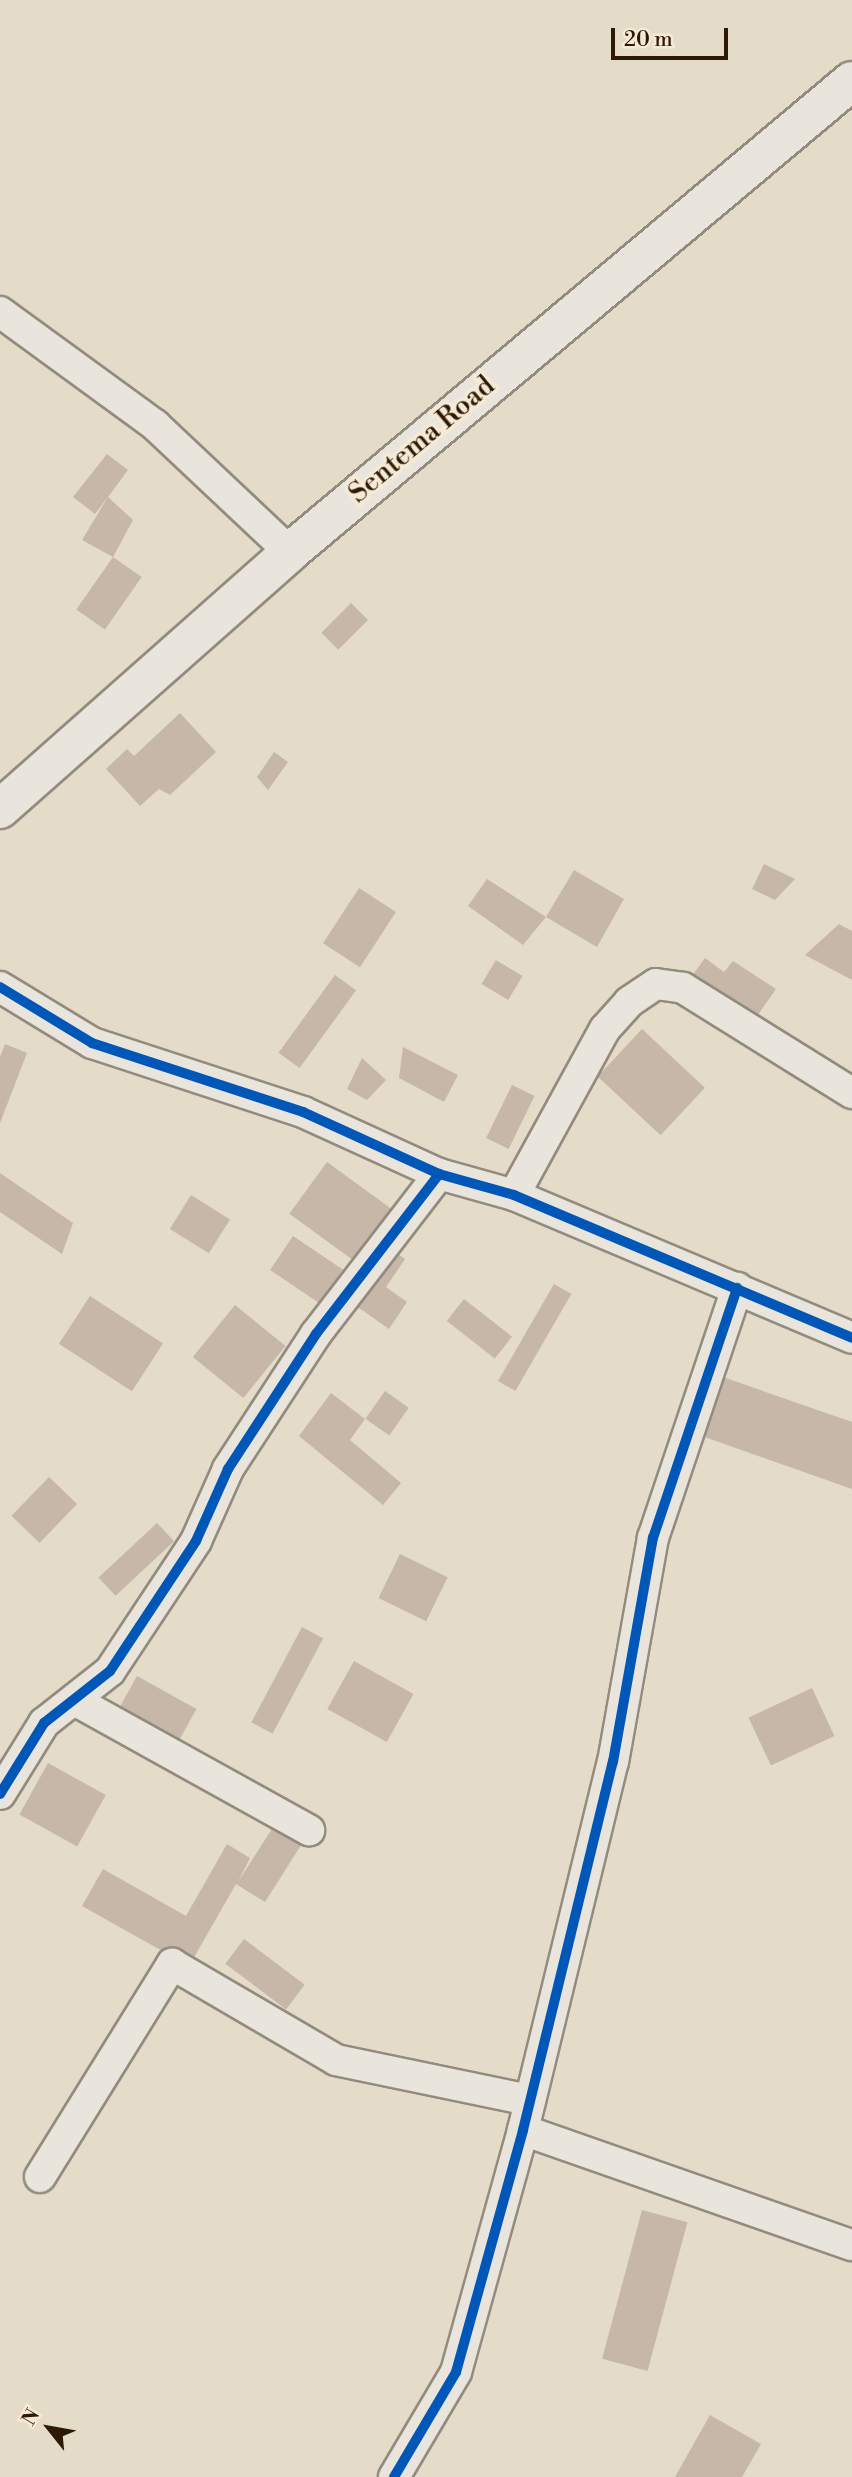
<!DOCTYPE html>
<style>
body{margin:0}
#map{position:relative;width:852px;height:2477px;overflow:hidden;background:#e4dbc9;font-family:"Libre Bodoni",serif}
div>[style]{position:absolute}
.building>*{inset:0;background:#c7b7a9;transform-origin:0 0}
.roads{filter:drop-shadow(2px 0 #938b7e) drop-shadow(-2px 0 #938b7e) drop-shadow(0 2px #938b7e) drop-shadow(0 -2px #938b7e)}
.minor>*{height:30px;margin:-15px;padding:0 15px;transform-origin:15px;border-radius:15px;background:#eae5dc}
.secondary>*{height:38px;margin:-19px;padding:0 19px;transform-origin:19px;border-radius:19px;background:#eae5dc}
.cycleway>*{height:10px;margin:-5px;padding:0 5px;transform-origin:5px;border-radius:5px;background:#0057b8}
span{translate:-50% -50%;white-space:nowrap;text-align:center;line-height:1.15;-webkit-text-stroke:7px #f5ead5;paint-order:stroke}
.street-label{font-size:28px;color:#2d1904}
.north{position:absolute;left:14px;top:2393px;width:70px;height:70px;-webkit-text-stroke:5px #f5ead5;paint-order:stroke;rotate:301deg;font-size:19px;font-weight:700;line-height:28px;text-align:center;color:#2d1904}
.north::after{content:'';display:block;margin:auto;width:24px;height:32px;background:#2d1904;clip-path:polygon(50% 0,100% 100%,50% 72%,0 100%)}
.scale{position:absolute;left:611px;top:28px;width:117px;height:32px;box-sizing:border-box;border:4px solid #2d1904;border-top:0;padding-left:9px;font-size:21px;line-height:24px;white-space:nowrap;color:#2d1904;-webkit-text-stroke:5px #f5ead5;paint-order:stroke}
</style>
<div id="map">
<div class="building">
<div style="clip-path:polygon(107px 454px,128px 470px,108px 497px,133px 520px,113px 557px,82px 540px,108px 497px,95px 514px,73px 497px)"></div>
<div style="left:113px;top:557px;width:35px;height:64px;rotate:35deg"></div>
<div style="left:351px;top:603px;width:24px;height:42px;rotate:45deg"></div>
<div style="clip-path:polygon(180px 713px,216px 752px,170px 795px,159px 789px,140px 806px,106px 769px,127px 749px,134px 756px)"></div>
<div style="clip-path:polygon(274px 752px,288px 762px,268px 790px,257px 777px)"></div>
<div style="clip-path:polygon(764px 864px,795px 879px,775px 900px,752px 889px)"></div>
<div style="clip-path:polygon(574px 870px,624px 899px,597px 947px,546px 917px,523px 945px,468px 906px,487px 879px,546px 917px)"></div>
<div style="left:359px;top:888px;width:44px;height:66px;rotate:33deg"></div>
<div style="clip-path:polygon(839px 924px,852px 931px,852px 980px,805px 955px)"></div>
<div style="clip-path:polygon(705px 958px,724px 972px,733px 961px,776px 989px,755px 1019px,689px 980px)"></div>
<div style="left:496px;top:960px;width:31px;height:28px;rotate:31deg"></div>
<div style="left:335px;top:975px;width:26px;height:96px;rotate:36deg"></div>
<div style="left:642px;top:1029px;width:86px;height:65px;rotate:43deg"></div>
<div style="clip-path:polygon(5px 1044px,27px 1053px,0 1123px,0 1057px)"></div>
<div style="clip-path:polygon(403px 1047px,458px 1075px,444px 1102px,399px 1078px)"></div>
<div style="clip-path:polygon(362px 1058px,386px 1080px,367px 1100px,347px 1089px)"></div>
<div style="left:512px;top:1085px;width:25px;height:59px;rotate:26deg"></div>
<div style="left:327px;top:1162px;width:79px;height:64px;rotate:36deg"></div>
<div style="clip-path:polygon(0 1173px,73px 1223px,62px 1254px,0 1212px)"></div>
<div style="left:191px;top:1195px;width:46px;height:40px;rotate:32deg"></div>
<div style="left:293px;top:1236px;width:60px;height:41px;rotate:34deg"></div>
<div style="clip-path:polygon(392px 1250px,405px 1259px,386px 1287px,407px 1302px,389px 1329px,355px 1305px)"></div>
<div style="left:554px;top:1284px;width:20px;height:112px;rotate:30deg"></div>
<div style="left:90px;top:1296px;width:87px;height:57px;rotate:33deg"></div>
<div style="left:464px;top:1299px;width:61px;height:28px;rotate:38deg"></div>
<div style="left:235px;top:1305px;width:65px;height:67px;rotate:39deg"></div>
<div style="clip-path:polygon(720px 1376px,852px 1422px,852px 1489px,699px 1435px)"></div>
<div style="left:385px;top:1391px;width:29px;height:34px;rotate:35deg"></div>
<div style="clip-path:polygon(331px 1393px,365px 1419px,350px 1440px,401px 1483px,383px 1505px,299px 1436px)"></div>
<div style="left:49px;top:1477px;width:39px;height:54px;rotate:44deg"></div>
<div style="left:157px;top:1523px;width:25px;height:80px;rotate:47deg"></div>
<div style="left:400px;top:1554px;width:53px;height:49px;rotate:26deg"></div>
<div style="left:302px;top:1627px;width:24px;height:108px;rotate:28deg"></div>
<div style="left:354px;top:1661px;width:68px;height:55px;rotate:29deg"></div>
<div style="left:137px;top:1676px;width:68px;height:41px;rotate:29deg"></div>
<div style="left:812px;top:1688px;width:53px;height:70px;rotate:65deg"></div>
<div style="left:48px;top:1763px;width:66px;height:59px;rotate:29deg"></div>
<div style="clip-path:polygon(277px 1821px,305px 1839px,265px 1902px,236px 1884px,189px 1966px,82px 1906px,103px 1869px,186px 1916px,227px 1844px,250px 1858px,238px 1882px)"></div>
<div style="left:244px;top:1939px;width:76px;height:31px;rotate:37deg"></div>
<div style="left:642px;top:2210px;width:47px;height:154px;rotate:15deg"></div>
<div style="clip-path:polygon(710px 2415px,761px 2444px,742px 2477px,675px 2477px)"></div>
</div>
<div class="roads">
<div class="minor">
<div style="left:0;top:312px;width:192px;rotate:36.1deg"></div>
<div style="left:155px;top:425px;width:185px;rotate:43.3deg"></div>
<div style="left:0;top:987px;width:108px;rotate:31.3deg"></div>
<div style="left:92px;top:1043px;width:222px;rotate:18.1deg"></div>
<div style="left:303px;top:1112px;width:149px;rotate:24.5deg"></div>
<div style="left:439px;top:1174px;width:78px;rotate:15.6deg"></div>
<div style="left:514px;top:1195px;width:367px;rotate:22.9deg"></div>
<div style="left:514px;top:1195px;width:189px;rotate:-61.3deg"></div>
<div style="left:605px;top:1029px;width:36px;rotate:-48deg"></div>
<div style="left:629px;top:1002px;width:32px;rotate:-34deg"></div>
<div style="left:656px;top:984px;width:27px;rotate:8deg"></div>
<div style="left:683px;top:988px;width:199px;rotate:31.9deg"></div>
<div style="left:74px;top:1700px;width:269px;rotate:29deg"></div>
<div style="left:0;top:1794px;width:84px;rotate:-58.2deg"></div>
<div style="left:44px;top:1723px;width:84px;rotate:-38.2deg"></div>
<div style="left:110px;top:1671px;width:156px;rotate:-56.5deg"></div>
<div style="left:196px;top:1541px;width:79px;rotate:-66deg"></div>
<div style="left:228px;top:1469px;width:161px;rotate:-56.9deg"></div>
<div style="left:316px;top:1334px;width:202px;rotate:-52.4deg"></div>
<div style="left:523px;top:2130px;width:349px;rotate:19.3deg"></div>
<div style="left:40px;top:2177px;width:251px;rotate:-58.2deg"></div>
<div style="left:172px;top:1964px;width:190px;rotate:30.3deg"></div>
<div style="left:336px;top:2060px;width:198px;rotate:11.7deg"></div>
<div style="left:394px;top:2477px;width:122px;rotate:-59.4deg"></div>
<div style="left:456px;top:2372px;width:251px;rotate:-74.5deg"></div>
<div style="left:523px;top:2130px;width:379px;rotate:-76.3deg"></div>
<div style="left:613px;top:1762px;width:228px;rotate:-79.9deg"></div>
<div style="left:653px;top:1538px;width:264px;rotate:-71.4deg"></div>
</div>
<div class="secondary">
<div style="left:0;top:809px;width:387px;rotate:-41.5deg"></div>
<div style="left:290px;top:552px;width:733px;rotate:-39.97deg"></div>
</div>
</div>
<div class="cycleway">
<div style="left:0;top:987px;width:108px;rotate:31.3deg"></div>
<div style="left:92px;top:1043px;width:222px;rotate:18.1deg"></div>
<div style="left:303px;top:1112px;width:149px;rotate:24.5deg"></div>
<div style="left:439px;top:1174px;width:78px;rotate:15.6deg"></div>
<div style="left:514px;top:1195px;width:367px;rotate:22.9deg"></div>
<div style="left:0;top:1794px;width:84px;rotate:-58.2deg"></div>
<div style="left:44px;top:1723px;width:84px;rotate:-38.2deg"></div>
<div style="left:110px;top:1671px;width:156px;rotate:-56.5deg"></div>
<div style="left:196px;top:1541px;width:79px;rotate:-66deg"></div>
<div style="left:228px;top:1469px;width:161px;rotate:-56.9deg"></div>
<div style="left:316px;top:1334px;width:202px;rotate:-52.4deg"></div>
<div style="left:394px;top:2477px;width:122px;rotate:-59.4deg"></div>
<div style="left:456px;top:2372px;width:251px;rotate:-74.5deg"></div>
<div style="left:523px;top:2130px;width:379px;rotate:-76.3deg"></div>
<div style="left:613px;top:1762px;width:228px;rotate:-79.9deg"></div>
<div style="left:653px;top:1538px;width:264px;rotate:-71.4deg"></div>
</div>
<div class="street-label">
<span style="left:422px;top:440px;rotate:-40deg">Sentema Road</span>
</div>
<div class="north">N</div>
<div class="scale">20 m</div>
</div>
